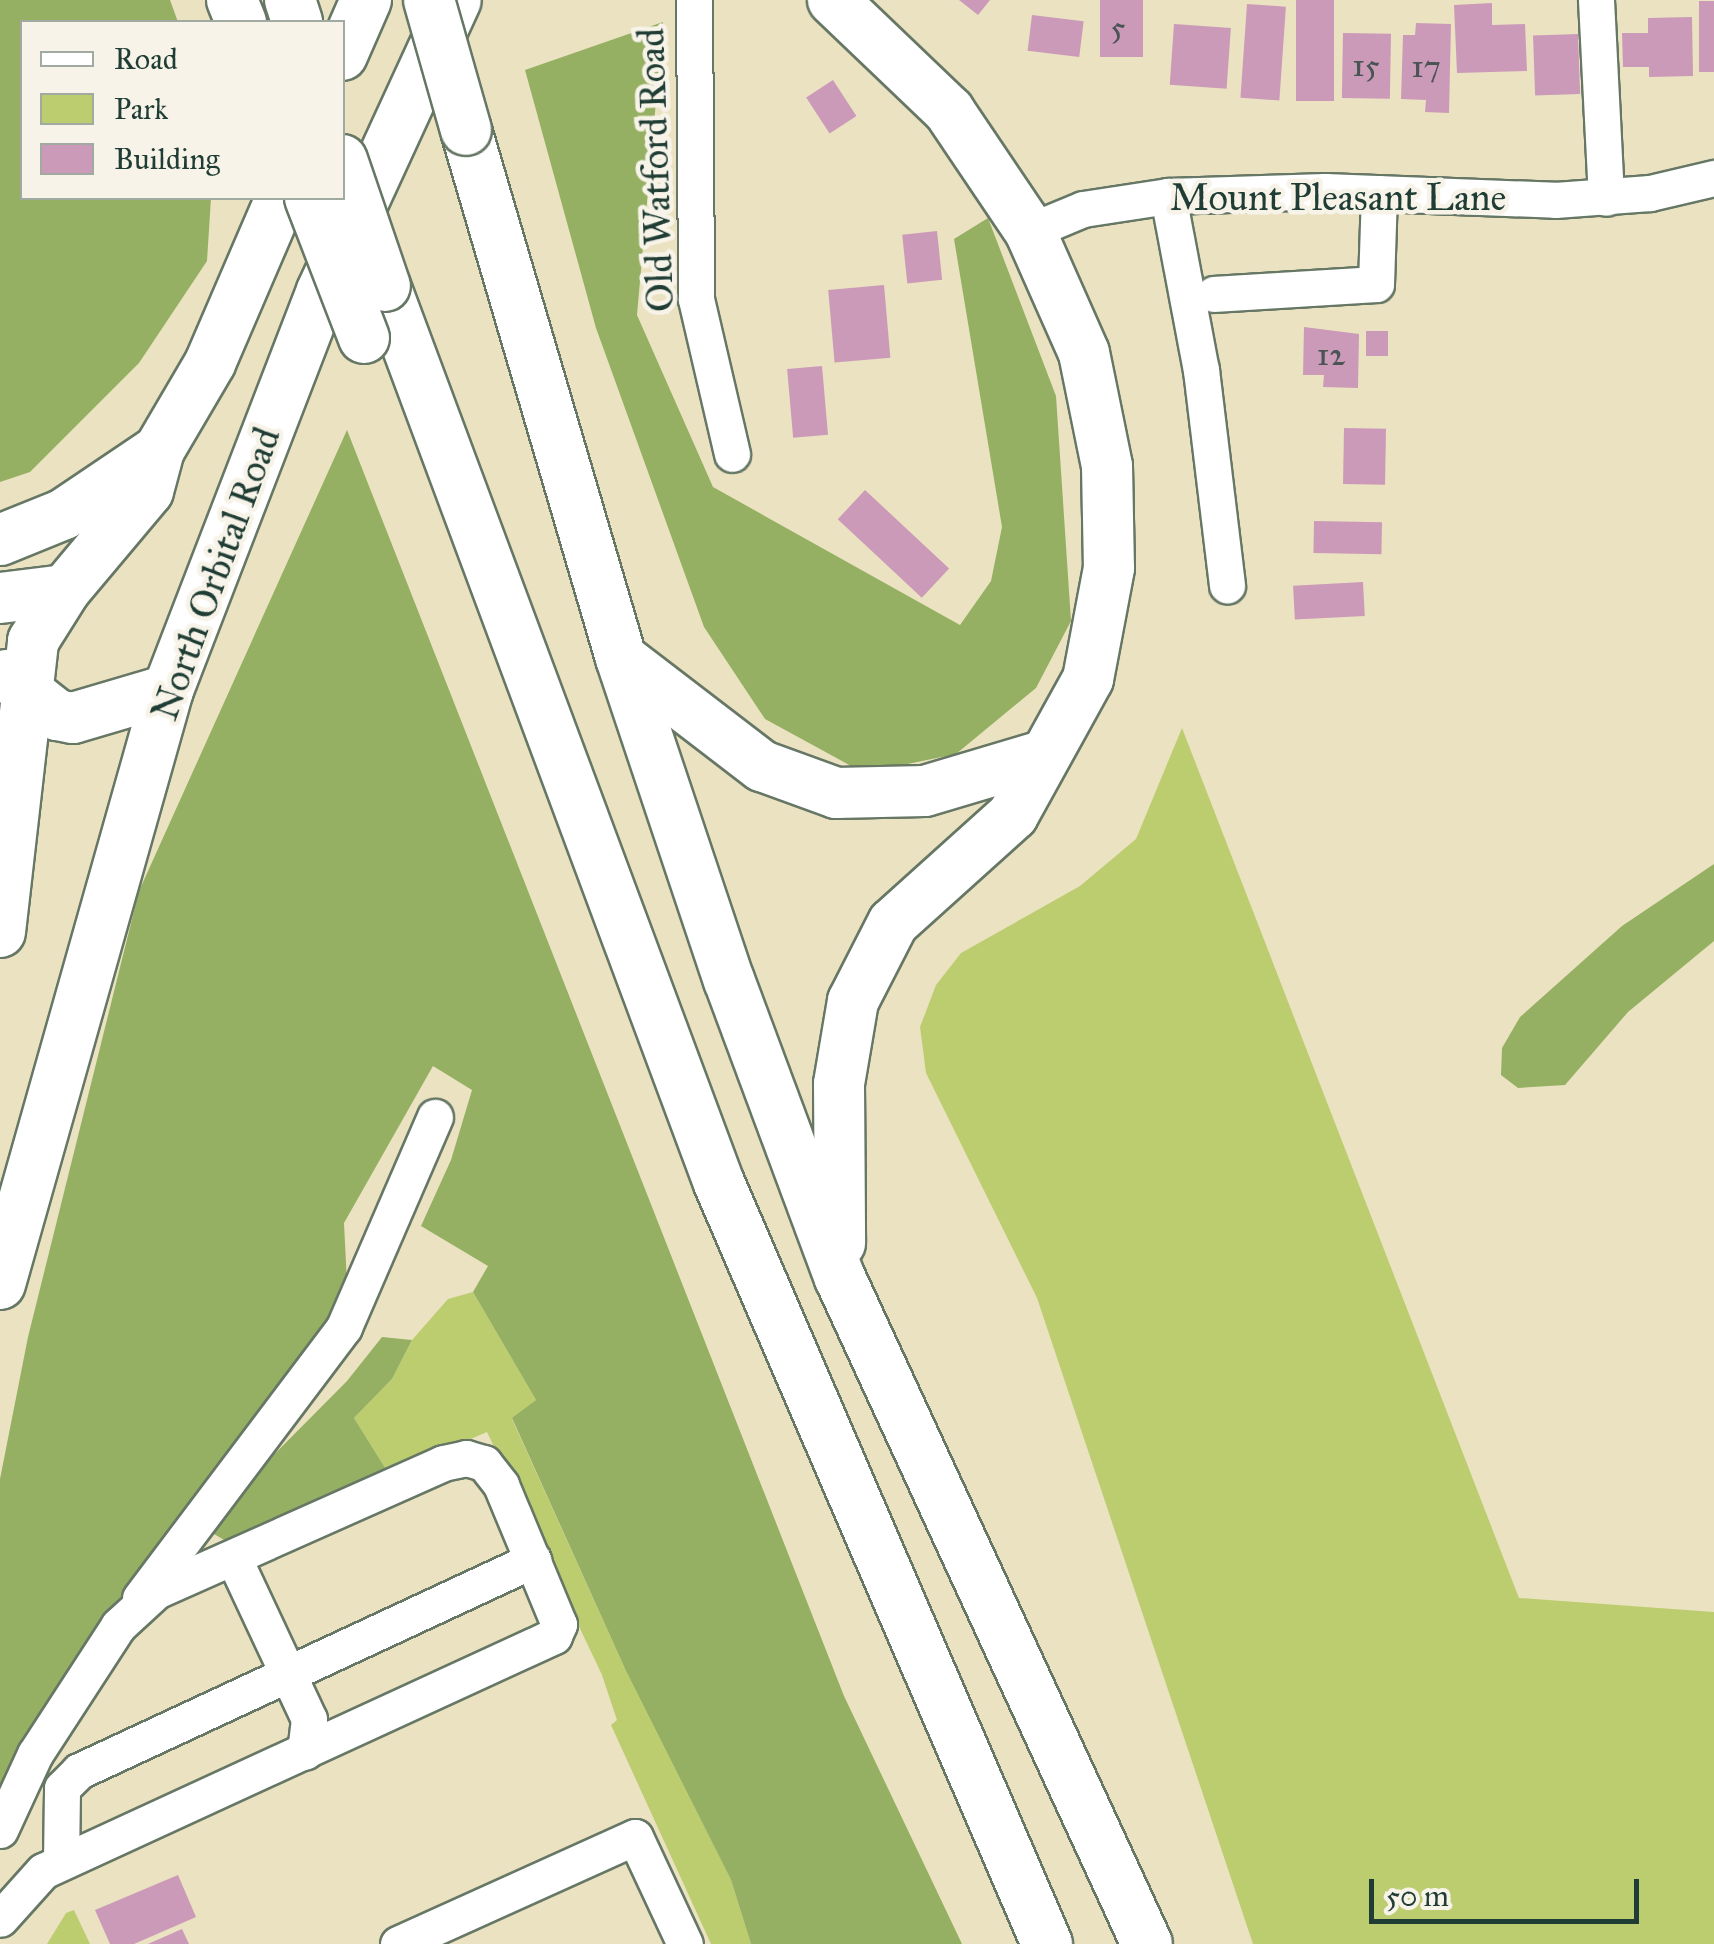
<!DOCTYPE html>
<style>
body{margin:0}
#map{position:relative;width:1714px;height:1944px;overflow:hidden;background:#ebe2c1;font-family:"IM FELL Great Primer",serif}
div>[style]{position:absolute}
.green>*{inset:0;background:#bccd70}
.forest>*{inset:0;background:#95b062}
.building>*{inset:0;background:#cb9ab8;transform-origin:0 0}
.roads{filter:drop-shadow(2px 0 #667765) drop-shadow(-2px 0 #667765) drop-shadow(0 2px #667765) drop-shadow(0 -2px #667765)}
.minor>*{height:35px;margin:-17.5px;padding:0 17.5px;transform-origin:17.5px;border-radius:17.5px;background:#fff}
.highway>*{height:50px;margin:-25px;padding:0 25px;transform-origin:25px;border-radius:25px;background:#fff}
.bridges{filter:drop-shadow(2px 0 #667765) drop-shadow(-2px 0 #667765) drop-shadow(0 2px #667765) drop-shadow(0 -2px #667765)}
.highway-bridge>*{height:50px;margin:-25px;padding:0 25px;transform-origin:25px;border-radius:25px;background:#fff}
span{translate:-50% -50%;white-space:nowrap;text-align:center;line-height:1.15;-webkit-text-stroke:9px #f7f3e8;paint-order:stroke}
.number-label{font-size:32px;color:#4a5455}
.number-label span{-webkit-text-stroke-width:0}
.street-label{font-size:38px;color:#1f3d34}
.legend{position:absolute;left:20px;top:20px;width:325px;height:180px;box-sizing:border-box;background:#f7f3e8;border:2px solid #a1aaa0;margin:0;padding:12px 18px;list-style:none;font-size:30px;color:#1f3d34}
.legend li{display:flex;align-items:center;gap:20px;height:50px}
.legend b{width:50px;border:2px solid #a1aaa0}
.scale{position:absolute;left:1369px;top:1879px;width:270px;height:45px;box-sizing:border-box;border:5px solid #1f3d34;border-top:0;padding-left:12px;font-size:30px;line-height:35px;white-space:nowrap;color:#1f3d34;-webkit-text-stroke:8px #f7f3e8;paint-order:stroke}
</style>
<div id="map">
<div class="green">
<div style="clip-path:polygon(1182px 728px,1519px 1598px,1714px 1612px,1714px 1944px,1253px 1944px,1037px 1298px,926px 1073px,920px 1027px,936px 985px,961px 953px,1080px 886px,1136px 839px)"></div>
<div style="clip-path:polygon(473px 1292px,536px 1400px,512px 1419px,626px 1671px,731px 1880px,751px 1944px,711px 1944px,611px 1725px,617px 1720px,602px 1675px,487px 1432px,389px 1474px,354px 1418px,392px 1379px,412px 1340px,448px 1299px)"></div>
<div style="clip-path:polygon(74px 1910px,90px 1944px,47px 1944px,66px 1913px)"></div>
</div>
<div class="forest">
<div style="clip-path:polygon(0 0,170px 0,178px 22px,22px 22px,22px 198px,211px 198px,207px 261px,139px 363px,30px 472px,0 482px)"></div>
<div style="clip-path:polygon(663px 22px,637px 315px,713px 487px,960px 625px,991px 581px,1002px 527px,954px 239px,988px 218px,1056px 396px,1071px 621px,1036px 688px,956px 754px,864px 773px,765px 719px,704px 627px,596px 328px,525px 70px)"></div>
<div style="clip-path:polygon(347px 430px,844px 1696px,962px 1944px,751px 1944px,731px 1880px,626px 1671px,512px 1418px,536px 1400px,473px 1292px,488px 1266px,421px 1226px,451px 1160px,472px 1090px,433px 1066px,344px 1223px,347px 1283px,332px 1320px,181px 1514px,0 1802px,0 1479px,28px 1337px,139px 891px)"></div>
<div style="clip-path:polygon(1714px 864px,1714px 941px,1628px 1012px,1565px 1085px,1518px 1088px,1501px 1075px,1502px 1048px,1520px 1017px,1622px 926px)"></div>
<div style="clip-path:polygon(382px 1337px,412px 1340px,392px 1379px,354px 1418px,389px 1474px,231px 1544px,202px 1527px,347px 1381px)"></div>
</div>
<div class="building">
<div style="clip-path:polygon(959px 0,990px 0,978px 15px)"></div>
<div style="left:1100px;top:0;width:43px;height:57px"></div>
<div style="left:1296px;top:0;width:38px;height:101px"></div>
<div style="left:1699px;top:1px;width:15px;height:71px"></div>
<div style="clip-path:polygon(1492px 3px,1492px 25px,1525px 24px,1527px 71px,1457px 73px,1454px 5px)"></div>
<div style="left:1247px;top:4px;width:39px;height:94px;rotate:4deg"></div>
<div style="left:1032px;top:15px;width:52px;height:36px;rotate:7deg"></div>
<div style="clip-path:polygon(1692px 17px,1693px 76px,1649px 77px,1649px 67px,1623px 67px,1622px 33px,1648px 33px,1648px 18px)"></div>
<div style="clip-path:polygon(1416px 23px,1451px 24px,1449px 113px,1425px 112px,1426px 100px,1401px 99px,1403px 35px,1415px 35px)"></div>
<div style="left:1174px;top:24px;width:57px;height:61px;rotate:4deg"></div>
<div style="left:1343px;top:33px;width:48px;height:65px;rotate:1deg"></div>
<div style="left:1578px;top:34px;width:60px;height:45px;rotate:88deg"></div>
<div style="left:833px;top:80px;width:43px;height:32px;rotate:57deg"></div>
<div style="left:937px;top:231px;width:49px;height:35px;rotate:84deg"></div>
<div style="left:884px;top:285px;width:73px;height:56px;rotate:85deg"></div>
<div style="clip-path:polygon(1304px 327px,1359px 334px,1358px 388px,1323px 387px,1324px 375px,1303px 375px)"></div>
<div style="left:1366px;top:331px;width:22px;height:25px"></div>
<div style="left:822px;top:366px;width:69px;height:35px;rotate:85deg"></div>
<div style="left:1344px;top:428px;width:42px;height:56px;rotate:1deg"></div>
<div style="left:865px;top:490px;width:115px;height:40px;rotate:43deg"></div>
<div style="left:1314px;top:521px;width:68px;height:32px;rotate:1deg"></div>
<div style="left:1363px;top:582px;width:34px;height:70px;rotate:87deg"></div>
<div style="clip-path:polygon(178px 1875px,196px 1917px,134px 1944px,110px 1944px,95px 1910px)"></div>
<div style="clip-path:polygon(182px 1929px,189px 1944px,148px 1944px)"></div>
</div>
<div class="roads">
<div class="minor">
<div style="left:694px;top:0;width:299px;rotate:89.6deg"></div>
<div style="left:696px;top:299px;width:159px;rotate:76.9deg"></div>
<div style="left:1596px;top:0;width:198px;rotate:87.1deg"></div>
<div style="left:1168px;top:196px;width:177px;rotate:79.3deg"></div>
<div style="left:1201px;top:370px;width:217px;rotate:83.1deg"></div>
<div style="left:1030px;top:231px;width:57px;rotate:-22.5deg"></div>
<div style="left:1083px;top:209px;width:86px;rotate:-8.7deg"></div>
<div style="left:1168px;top:196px;width:157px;rotate:-1.8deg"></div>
<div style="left:1325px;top:191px;width:230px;rotate:2.2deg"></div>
<div style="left:1555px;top:200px;width:95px;rotate:-4.2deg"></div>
<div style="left:1650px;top:193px;width:66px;rotate:-13.2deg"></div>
<div style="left:1214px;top:294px;width:162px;rotate:-3.5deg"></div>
<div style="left:1376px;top:284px;width:91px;rotate:-88.1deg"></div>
<div style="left:235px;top:1561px;width:174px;rotate:64.9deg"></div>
<div style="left:309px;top:1719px;width:33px;rotate:97deg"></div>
<div style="left:140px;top:1598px;width:339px;rotate:-53deg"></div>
<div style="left:344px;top:1327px;width:229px;rotate:-66.6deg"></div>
<div style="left:0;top:1830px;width:84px;rotate:-65.3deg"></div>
<div style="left:35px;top:1754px;width:153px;rotate:-57deg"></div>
<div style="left:118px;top:1626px;width:52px;rotate:-42.6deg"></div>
<div style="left:156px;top:1591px;width:314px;rotate:-24deg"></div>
<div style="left:443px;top:1463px;width:24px;rotate:-12deg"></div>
<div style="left:466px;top:1458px;width:19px;rotate:16deg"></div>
<div style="left:484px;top:1463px;width:28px;rotate:52deg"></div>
<div style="left:501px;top:1485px;width:151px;rotate:67.4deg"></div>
<div style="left:559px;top:1624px;width:13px;rotate:113deg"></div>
<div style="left:554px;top:1636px;width:562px;rotate:155.3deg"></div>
<div style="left:43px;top:1871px;width:64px;rotate:131.9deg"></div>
<div style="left:61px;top:1862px;width:74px;rotate:-89.2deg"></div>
<div style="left:62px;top:1788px;width:24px;rotate:-45deg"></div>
<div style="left:79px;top:1771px;width:501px;rotate:-24.93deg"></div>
<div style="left:398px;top:1944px;width:260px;rotate:-24.3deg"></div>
<div style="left:635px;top:1837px;width:118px;rotate:65deg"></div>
</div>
<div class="highway">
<div style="left:232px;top:0;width:24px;rotate:68deg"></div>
<div style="left:290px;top:0;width:23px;rotate:72deg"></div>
<div style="left:833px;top:0;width:161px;rotate:43.7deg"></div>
<div style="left:949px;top:111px;width:145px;rotate:56deg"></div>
<div style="left:1030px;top:231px;width:133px;rotate:66.1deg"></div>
<div style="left:1084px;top:353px;width:115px;rotate:78.5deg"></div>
<div style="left:1107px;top:466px;width:102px;rotate:88.9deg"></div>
<div style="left:1109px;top:568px;width:113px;rotate:100.7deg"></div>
<div style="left:1088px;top:679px;width:155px;rotate:118.9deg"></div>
<div style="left:1013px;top:815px;width:161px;rotate:138deg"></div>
<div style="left:893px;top:923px;width:88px;rotate:117.1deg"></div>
<div style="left:853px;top:1001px;width:84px;rotate:99.6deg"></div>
<div style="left:839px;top:1084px;width:159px;rotate:89.6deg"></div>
<div style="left:342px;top:55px;width:60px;rotate:-66.4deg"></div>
<div style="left:466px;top:130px;width:550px;rotate:73.64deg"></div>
<div style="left:621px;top:658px;width:340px;rotate:71.5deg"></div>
<div style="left:729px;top:980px;width:318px;rotate:69.6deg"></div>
<div style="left:840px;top:1278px;width:733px;rotate:65.25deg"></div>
<div style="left:385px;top:286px;width:957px;rotate:69.58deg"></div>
<div style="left:719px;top:1183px;width:829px;rotate:66.68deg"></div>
<div style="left:0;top:540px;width:69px;rotate:-22.1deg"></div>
<div style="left:64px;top:514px;width:115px;rotate:-34deg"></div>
<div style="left:0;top:598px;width:65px;rotate:-7deg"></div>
<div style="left:621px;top:658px;width:178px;rotate:37.5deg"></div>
<div style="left:762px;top:766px;width:79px;rotate:20deg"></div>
<div style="left:836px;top:793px;width:89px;rotate:-1.3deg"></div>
<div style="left:925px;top:791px;width:119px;rotate:-16.6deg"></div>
<div style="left:6px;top:675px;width:65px;rotate:38.1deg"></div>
<div style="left:57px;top:715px;width:16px;rotate:11deg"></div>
<div style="left:73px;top:718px;width:99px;rotate:-16.4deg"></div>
<div style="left:0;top:932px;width:293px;rotate:-83.5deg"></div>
<div style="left:33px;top:641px;width:60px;rotate:-57.9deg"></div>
<div style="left:65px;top:590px;width:129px;rotate:-50deg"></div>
<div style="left:148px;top:491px;width:42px;rotate:-75deg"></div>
<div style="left:159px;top:450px;width:101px;rotate:-59.6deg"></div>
<div style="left:210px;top:363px;width:180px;rotate:-66.7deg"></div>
<div style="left:0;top:1284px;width:617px;rotate:-74.21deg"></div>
<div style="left:168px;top:690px;width:428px;rotate:-68.9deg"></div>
<div style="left:322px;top:291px;width:320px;rotate:-65.3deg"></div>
</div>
</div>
<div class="bridges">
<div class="highway-bridge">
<div style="left:429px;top:0;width:135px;rotate:74.1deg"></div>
<div style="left:342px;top:160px;width:133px;rotate:71.2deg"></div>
<div style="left:310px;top:198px;width:150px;rotate:68.9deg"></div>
</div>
</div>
<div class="number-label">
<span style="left:1118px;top:28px">5</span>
<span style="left:1366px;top:66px">15</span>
<span style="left:1426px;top:67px">17</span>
<span style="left:1331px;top:355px">12</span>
</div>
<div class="street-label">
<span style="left:656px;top:170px;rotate:-92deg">Old Watford Road</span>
<span style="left:1338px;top:198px">Mount Pleasant Lane</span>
<span style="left:216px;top:574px;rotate:-70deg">North Orbital Road</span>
</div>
<ul class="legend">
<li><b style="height:12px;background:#fff"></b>Road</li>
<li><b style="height:28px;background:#bccd70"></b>Park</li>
<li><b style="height:28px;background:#cb9ab8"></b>Building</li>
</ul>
<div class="scale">50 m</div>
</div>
